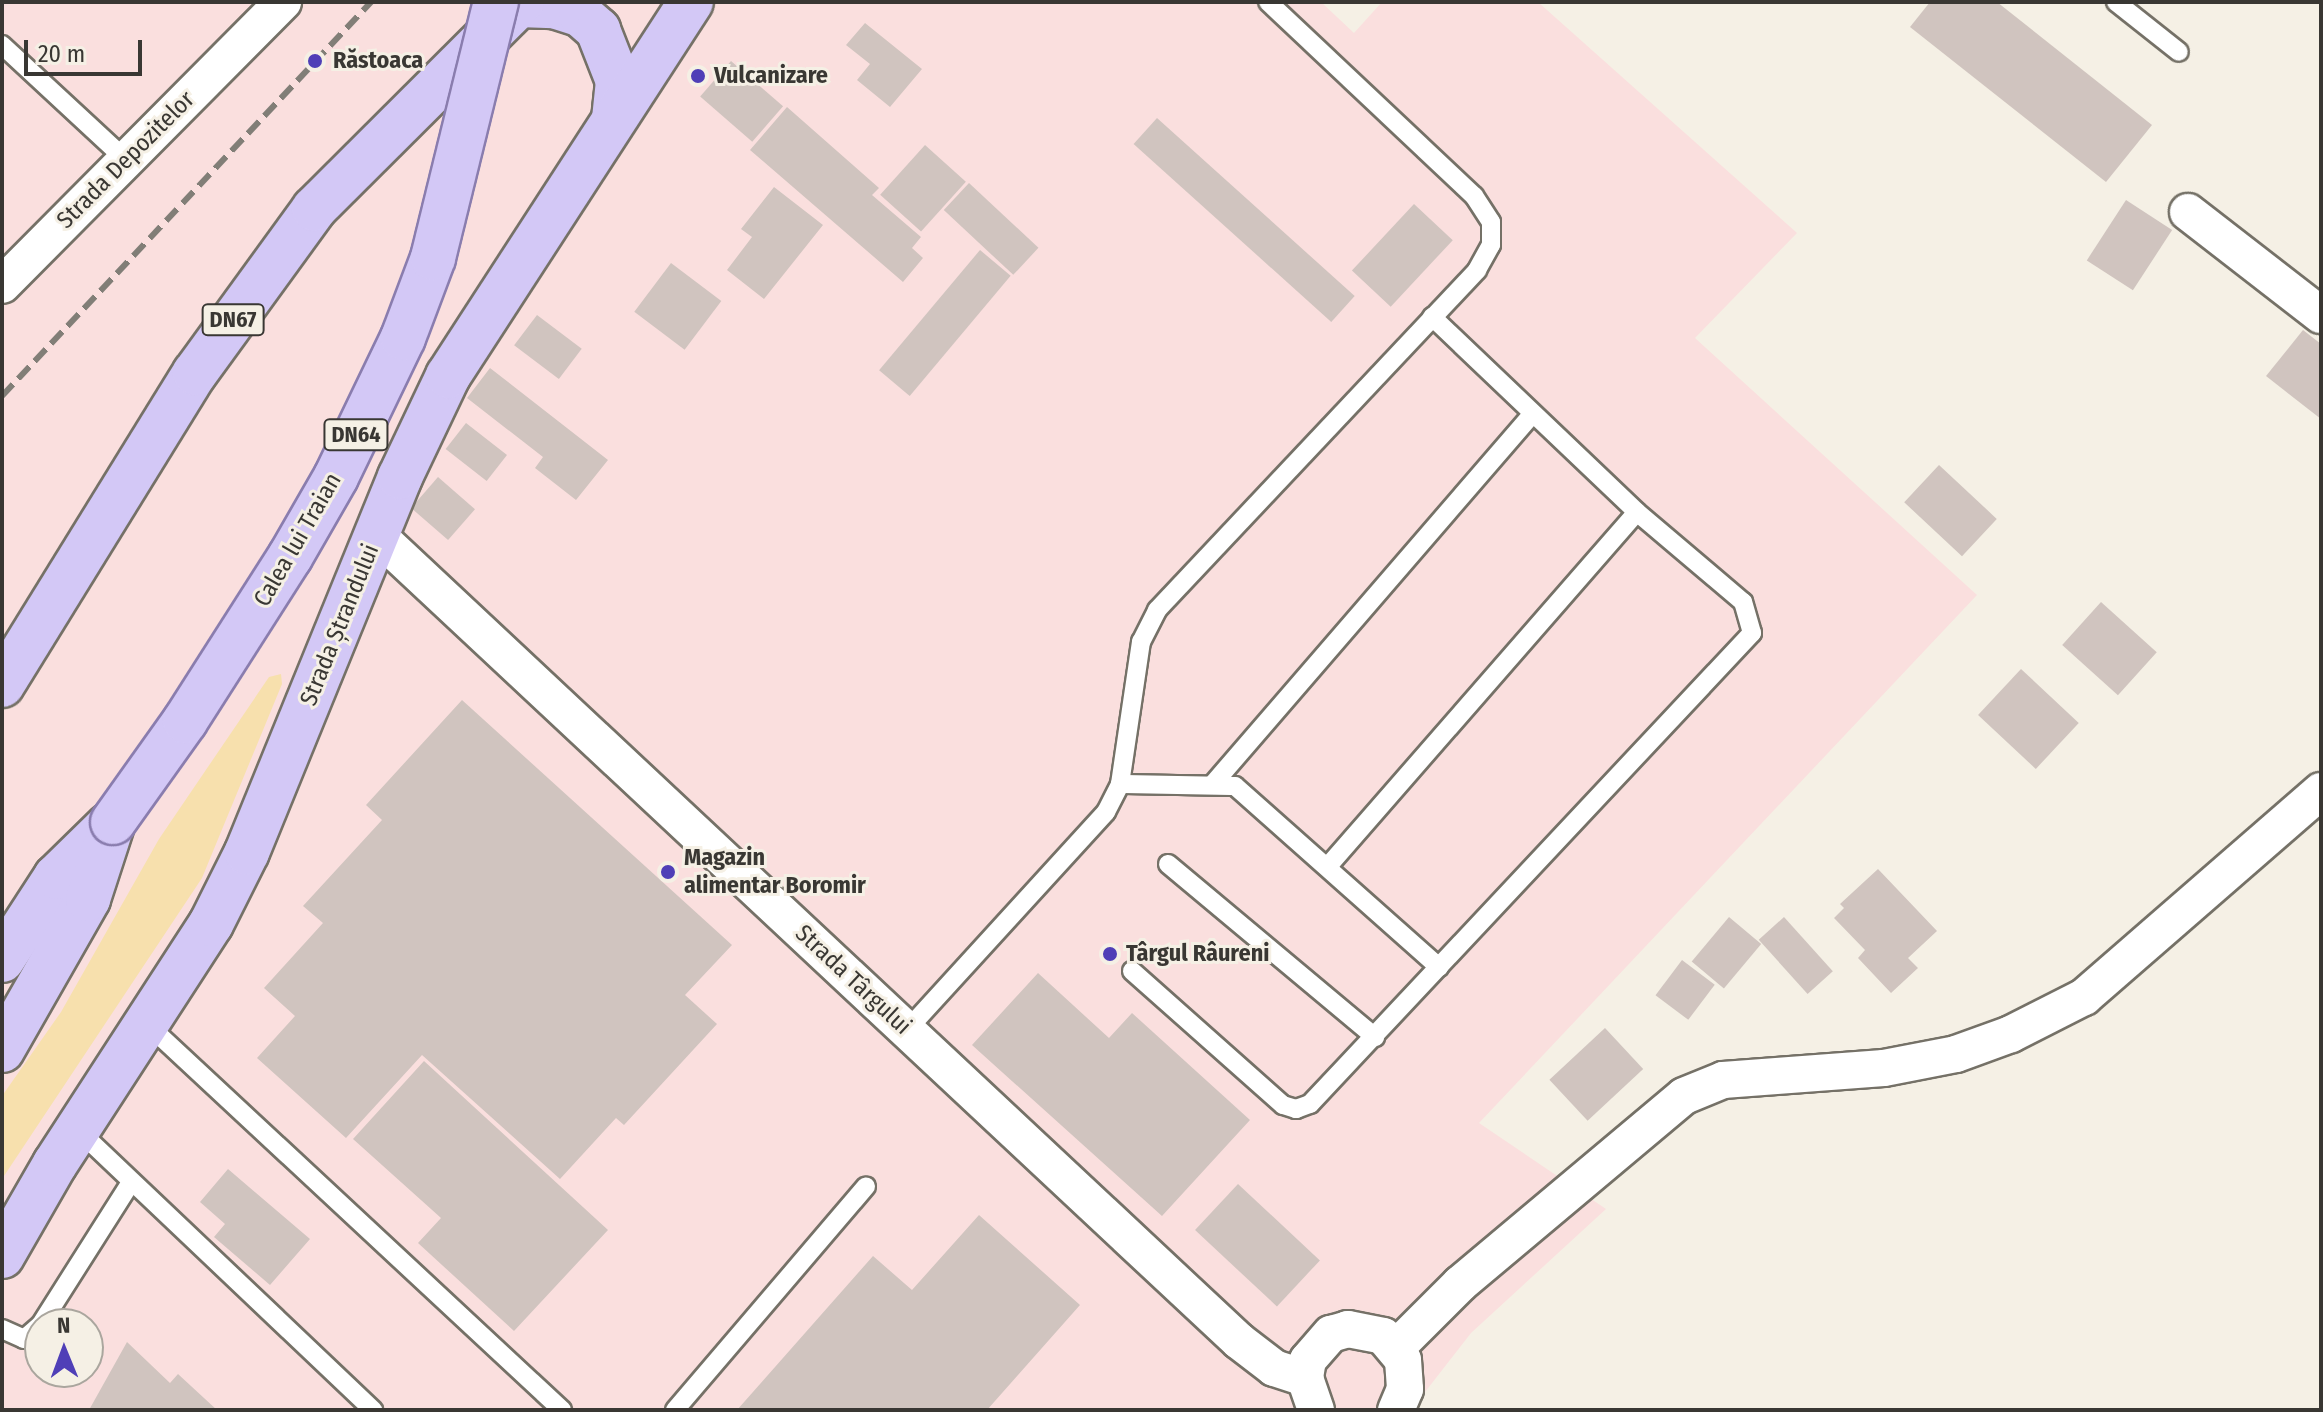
<!DOCTYPE html>
<meta charset="utf-8">
<style>
body{margin:0}
#map{position:relative;width:2323px;height:1412px;overflow:hidden;background:#f5f0e5;font-family:"Fira Sans Condensed",sans-serif}
div>[style]{position:absolute}
.industrial>*{inset:0;background:#fadfde}
.green>*{inset:0;background:#f7e0ad}
.building>*{inset:0;background:#d0c4bf;transform-origin:0 0}
.roads{filter:drop-shadow(2px 0 #757167) drop-shadow(-2px 0 #757167) drop-shadow(0 2px #757167) drop-shadow(0 -2px #757167)}
.service>*{height:18px;margin:-9px;padding:0 9px;transform-origin:9px;border-radius:9px;background:#fff}
.minor>*{height:36px;margin:-18px;padding:0 18px;transform-origin:18px;border-radius:18px;background:#fff}
.primary>*{height:44px;margin:-22px;padding:0 22px;transform-origin:22px;border-radius:22px;background:#d3c8f6}
.rail>*{height:6px;margin-top:-3px;transform-origin:0;background:repeating-linear-gradient(90deg,#817e77 0 16px,transparent 0 24px)}
.bridges{filter:drop-shadow(2px 0 #8a7dae) drop-shadow(-2px 0 #8a7dae) drop-shadow(0 2px #8a7dae) drop-shadow(0 -2px #8a7dae)}
.primary-bridge>*{height:44px;margin:-22px;padding:0 22px;transform-origin:22px;border-radius:22px;background:#d3c8f6}
.dots>*{width:22px;height:22px;translate:-50% -50%;box-sizing:border-box;border:4px solid #f5f0e5;border-radius:50%}
span{translate:-50% -50%;white-space:nowrap;text-align:center;line-height:1.15;-webkit-text-stroke:6px #f5f0e5;paint-order:stroke}
.shield-label span{padding:2px 6px;background:#f5f0e5;border:2px solid;border-radius:6px;-webkit-text-stroke-width:0}
.shield-label{font-size:22px;color:#393733;font-weight:700}
.poi-label{font-size:24px;color:#393733;font-weight:700}
.left{translate:0 -50%;text-align:left}
.street-label{font-size:24px;color:#393733}
.frame{position:absolute;inset:0;border:4px solid #393733;pointer-events:none}
.north{position:absolute;left:24px;top:1308px;width:80px;height:80px;box-sizing:border-box;background:#f5f0e5;border:2px solid #aaa69e;border-radius:50%;rotate:359deg;font-size:22px;font-weight:700;line-height:32px;text-align:center;color:#393733}
.north::after{content:'';display:block;margin:auto;width:28px;height:36px;background:#4f3fb7;clip-path:polygon(50% 0,100% 100%,50% 72%,0 100%)}
.scale{position:absolute;left:24px;top:40px;width:118px;height:36px;box-sizing:border-box;border:4px solid #393733;border-top:0;padding-left:10px;font-size:24px;line-height:28px;white-space:nowrap;color:#393733;-webkit-text-stroke:6px #f5f0e5;paint-order:stroke}
</style>
<div id="map">
<div class="industrial">
<div style="clip-path:polygon(evenodd,2px 2px,1321px 2px,1354px 33px,1382px 2px,1538px 2px,1797px 233px,1695px 338px,1977px 595px,1479px 1123px,1606px 1209px,1471px 1333px,1411px 1410px,2px 1410px,2px 2px,40px 1324px,88px 1324px,88px 1372px,40px 1372px,40px 1324px)"></div>
</div>
<div class="green">
<div style="clip-path:polygon(281px 674px,282px 684px,202px 878px,2px 1179px,2px 1096px,61px 1012px,159px 839px,269px 677px)"></div>
</div>
<div class="building">
<div style="clip-path:polygon(1930px 2px,1997px 2px,2152px 125px,2106px 182px,1910px 27px)"></div>
<div style="clip-path:polygon(865px 23px,922px 69px,890px 107px,857px 80px,870px 64px,846px 45px)"></div>
<div style="left:731px;top:61px;width:69px;height:47px;rotate:41deg"></div>
<div style="clip-path:polygon(787px 107px,879px 188px,872px 195px,921px 237px,912px 248px,923px 258px,903px 282px,750px 150px)"></div>
<div style="left:1157px;top:118px;width:266px;height:35px;rotate:42deg"></div>
<div style="left:925px;top:145px;width:55px;height:67px;rotate:42deg"></div>
<div style="left:969px;top:183px;width:95px;height:37px;rotate:43deg"></div>
<div style="clip-path:polygon(774px 187px,823px 225px,764px 299px,727px 270px,752px 237px,741px 229px)"></div>
<div style="left:2126px;top:200px;width:55px;height:72px;rotate:33deg"></div>
<div style="left:1414px;top:204px;width:53px;height:91px;rotate:43deg"></div>
<div style="left:980px;top:250px;width:40px;height:157px;rotate:40deg"></div>
<div style="left:671px;top:263px;width:63px;height:61px;rotate:37deg"></div>
<div style="left:537px;top:315px;width:56px;height:38px;rotate:37deg"></div>
<div style="clip-path:polygon(2303px 330px,2321px 344px,2321px 419px,2266px 376px)"></div>
<div style="clip-path:polygon(490px 368px,608px 460px,576px 500px,535px 468px,543px 457px,467px 398px)"></div>
<div style="left:466px;top:423px;width:52px;height:33px;rotate:38deg"></div>
<div style="left:1939px;top:465px;width:79px;height:51px;rotate:43deg"></div>
<div style="left:438px;top:477px;width:49px;height:41px;rotate:41deg"></div>
<div style="left:2101px;top:602px;width:75px;height:58px;rotate:42deg"></div>
<div style="left:2021px;top:669px;width:79px;height:63px;rotate:43deg"></div>
<div style="clip-path:polygon(462px 700px,732px 945px,685px 995px,717px 1024px,624px 1125px,616px 1118px,560px 1179px,422px 1055px,346px 1138px,257px 1058px,295px 1016px,264px 988px,323px 923px,303px 906px,382px 820px,366px 805px)"></div>
<div style="clip-path:polygon(1878px 869px,1937px 931px,1908px 958px,1918px 968px,1891px 993px,1858px 958px,1865px 950px,1834px 918px,1844px 908px,1840px 904px)"></div>
<div style="left:1729px;top:917px;width:42px;height:58px;rotate:40deg"></div>
<div style="left:1784px;top:917px;width:73px;height:34px;rotate:48deg"></div>
<div style="left:1682px;top:960px;width:41px;height:44px;rotate:37deg"></div>
<div style="clip-path:polygon(1038px 973px,1109px 1038px,1132px 1013px,1250px 1120px,1162px 1216px,972px 1045px)"></div>
<div style="left:1605px;top:1028px;width:56px;height:76px;rotate:47deg"></div>
<div style="clip-path:polygon(424px 1061px,608px 1230px,514px 1331px,418px 1243px,441px 1218px,353px 1139px)"></div>
<div style="clip-path:polygon(228px 1169px,310px 1239px,270px 1285px,214px 1237px,225px 1224px,200px 1202px)"></div>
<div style="left:1238px;top:1184px;width:112px;height:63px;rotate:43deg"></div>
<div style="clip-path:polygon(979px 1215px,1080px 1305px,987px 1410px,737px 1410px,873px 1256px,912px 1290px)"></div>
<div style="clip-path:polygon(127px 1342px,170px 1383px,178px 1374px,217px 1410px,89px 1410px)"></div>
</div>
<div class="roads">
<div class="service">
<div style="left:2116px;top:2px;width:80px;rotate:38.4deg"></div>
<div style="left:2px;top:45px;width:169px;rotate:42.8deg"></div>
<div style="left:1120px;top:784px;width:115px;rotate:1deg"></div>
<div style="left:1235px;top:786px;width:273px;rotate:41.6deg"></div>
<div style="left:1213px;top:784px;width:488px;rotate:-49.2deg"></div>
<div style="left:1168px;top:864px;width:270px;rotate:39.9deg"></div>
<div style="left:1329px;top:865px;width:468px;rotate:-48.9deg"></div>
<div style="left:1132px;top:971px;width:202px;rotate:41.6deg"></div>
<div style="left:1283px;top:1105px;width:14px;rotate:17deg"></div>
<div style="left:1296px;top:1109px;width:15px;rotate:-20deg"></div>
<div style="left:1310px;top:1104px;width:646px;rotate:-46.82deg"></div>
<div style="left:1752px;top:633px;width:32px;rotate:-106deg"></div>
<div style="left:1743px;top:602px;width:139px;rotate:-139.7deg"></div>
<div style="left:1637px;top:512px;width:283px;rotate:-136.4deg"></div>
<div style="left:147px;top:1024px;width:567px;rotate:42.93deg"></div>
<div style="left:907px;top:1030px;width:295px;rotate:-47.6deg"></div>
<div style="left:1106px;top:812px;width:31px;rotate:-63deg"></div>
<div style="left:1120px;top:784px;width:144px;rotate:-81.6deg"></div>
<div style="left:1141px;top:642px;width:36px;rotate:-63deg"></div>
<div style="left:1157px;top:610px;width:467px;rotate:-46.7deg"></div>
<div style="left:1477px;top:270px;width:29px;rotate:-61deg"></div>
<div style="left:1491px;top:245px;width:23px;rotate:-90deg"></div>
<div style="left:1491px;top:222px;width:31px;rotate:-123deg"></div>
<div style="left:1474px;top:196px;width:283px;rotate:-136.7deg"></div>
<div style="left:78px;top:1130px;width:407px;rotate:43.5deg"></div>
<div style="left:41px;top:1324px;width:166px;rotate:-57.6deg"></div>
<div style="left:2px;top:1329px;width:24px;rotate:24deg"></div>
<div style="left:24px;top:1339px;width:21px;rotate:-41deg"></div>
<div style="left:675px;top:1410px;width:294px;rotate:-49.5deg"></div>
</div>
<div class="minor">
<div style="left:2188px;top:212px;width:168px;rotate:37.8deg"></div>
<div style="left:2px;top:285px;width:399px;rotate:-45.2deg"></div>
<div style="left:377px;top:535px;width:1180px;rotate:43.08deg"></div>
<div style="left:1239px;top:1341px;width:44px;rotate:37.6deg"></div>
<div style="left:1274px;top:1368px;width:33px;rotate:18deg"></div>
<div style="left:1396px;top:1348px;width:91px;rotate:-45deg"></div>
<div style="left:1460px;top:1284px;width:292px;rotate:-40deg"></div>
<div style="left:1684px;top:1096px;width:42px;rotate:-22.3deg"></div>
<div style="left:1723px;top:1080px;width:161px;rotate:-4.3deg"></div>
<div style="left:1884px;top:1068px;width:73px;rotate:-11deg"></div>
<div style="left:1956px;top:1054px;width:59px;rotate:-20deg"></div>
<div style="left:2011px;top:1034px;width:82px;rotate:-26.9deg"></div>
<div style="left:2084px;top:997px;width:314px;rotate:-41deg"></div>
<div style="left:1316px;top:1410px;width:34px;rotate:-109deg"></div>
<div style="left:1305px;top:1378px;width:18px;rotate:-81deg"></div>
<div style="left:1308px;top:1360px;width:35px;rotate:-49deg"></div>
<div style="left:1331px;top:1334px;width:18px;rotate:-16deg"></div>
<div style="left:1348px;top:1329px;width:36px;rotate:11deg"></div>
<div style="left:1383px;top:1336px;width:31px;rotate:50deg"></div>
<div style="left:1403px;top:1360px;width:29px;rotate:86deg"></div>
<div style="left:1405px;top:1389px;width:23px;rotate:113deg"></div>
</div>
<div class="primary">
<div style="left:519px;top:5px;width:35px;rotate:2deg"></div>
<div style="left:554px;top:6px;width:28px;rotate:18deg"></div>
<div style="left:581px;top:15px;width:23px;rotate:41deg"></div>
<div style="left:598px;top:30px;width:55px;rotate:68.6deg"></div>
<div style="left:618px;top:81px;width:37px;rotate:96deg"></div>
<div style="left:2px;top:685px;width:367px;rotate:-58.3deg"></div>
<div style="left:195px;top:373px;width:203px;rotate:-54deg"></div>
<div style="left:314px;top:209px;width:293px;rotate:-44.9deg"></div>
<div style="left:2px;top:960px;width:99px;rotate:-57deg"></div>
<div style="left:56px;top:877px;width:73px;rotate:-44.4deg"></div>
<div style="left:2px;top:1050px;width:174px;rotate:-60.3deg"></div>
<div style="left:88px;top:899px;width:81px;rotate:-72deg"></div>
<div style="left:2px;top:1256px;width:106px;rotate:-60.1deg"></div>
<div style="left:55px;top:1164px;width:286px;rotate:-57deg"></div>
<div style="left:211px;top:924px;width:80px;rotate:-63.4deg"></div>
<div style="left:247px;top:852px;width:405px;rotate:-67.8deg"></div>
<div style="left:400px;top:477px;width:112px;rotate:-64.6deg"></div>
<div style="left:448px;top:376px;width:446px;rotate:-57deg"></div>
</div>
</div>
<div class="rail">
<div style="left:2px;top:396px;width:540px;rotate:-46.88deg"></div>
</div>
<div class="bridges">
<div class="primary-bridge">
<div style="left:113px;top:822px;width:124px;rotate:-54.5deg"></div>
<div style="left:185px;top:721px;width:195px;rotate:-57.4deg"></div>
<div style="left:290px;top:557px;width:92px;rotate:-60.1deg"></div>
<div style="left:336px;top:477px;width:154px;rotate:-64.3deg"></div>
<div style="left:403px;top:338px;width:85px;rotate:-69.4deg"></div>
<div style="left:433px;top:258px;width:264px;rotate:-76.2deg"></div>
</div>
</div>
<div class="dots">
<div style="left:315px;top:61px;background:#4f3fb7"></div>
<div style="left:698px;top:76px;background:#4f3fb7"></div>
<div style="left:668px;top:872px;background:#4f3fb7"></div>
<div style="left:1110px;top:954px;background:#4f3fb7"></div>
</div>
<div class="shield-label">
<span style="left:233px;top:320px">DN67</span>
<span style="left:356px;top:435px">DN64</span>
</div>
<div class="poi-label">
<span class="left" style="left:333px;top:61px">Răstoaca</span>
<span class="left" style="left:714px;top:76px">Vulcanizare</span>
<span class="left" style="left:684px;top:872px">Magazin<br>alimentar Boromir</span>
<span class="left" style="left:1126px;top:954px">Târgul Râureni</span>
</div>
<div class="street-label">
<span style="left:126px;top:160px;rotate:-45deg">Strada Depozitelor</span>
<span style="left:298px;top:540px;rotate:-60deg">Calea lui Traian</span>
<span style="left:340px;top:625px;rotate:-68deg">Strada Ștrandului</span>
<span style="left:853px;top:980px;rotate:43deg">Strada Târgului</span>
</div>
<div class="frame"></div>
<div class="north">N</div>
<div class="scale">20 m</div>
</div>
